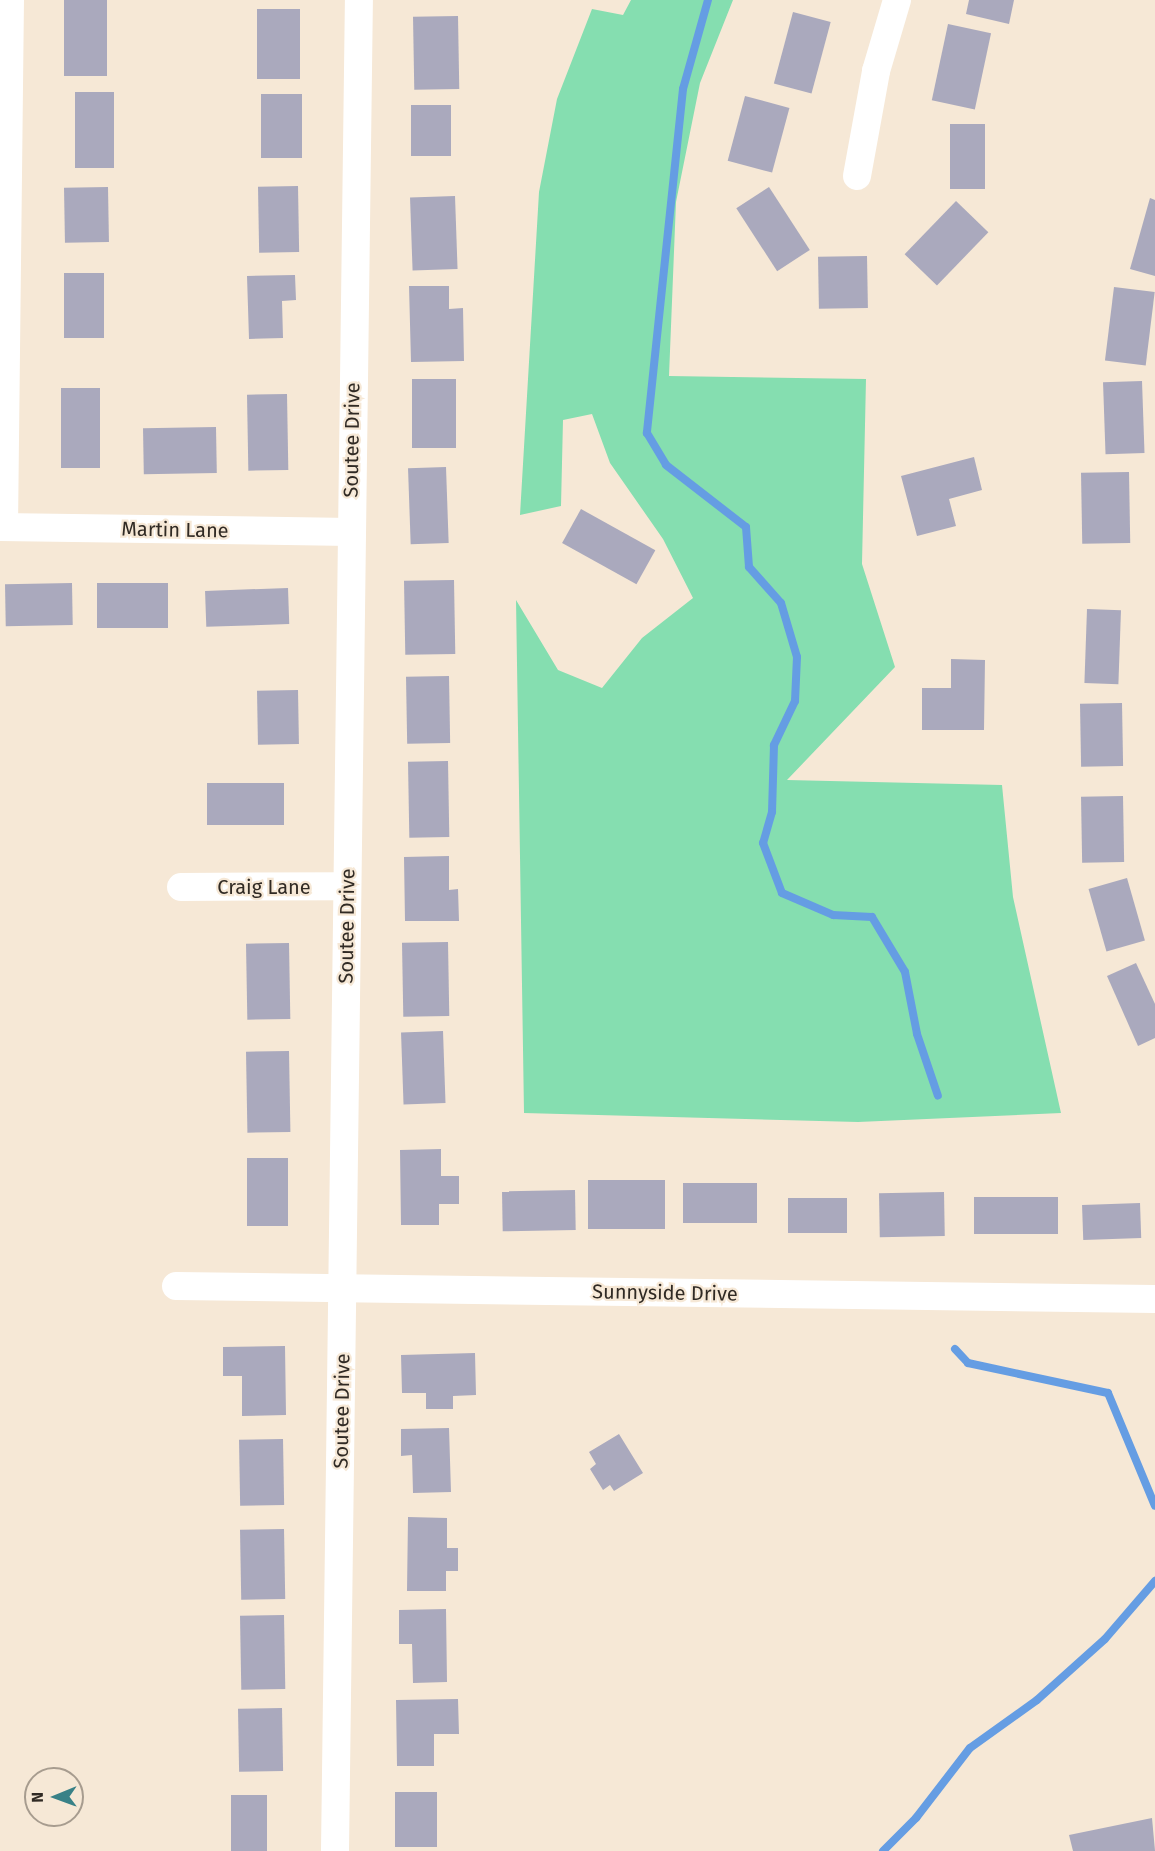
<!DOCTYPE html>
<style>
body{margin:0}
#map{position:relative;width:1155px;height:1851px;overflow:hidden;background:#f6e8d6;font-family:"Fira Sans",sans-serif}
div>[style]{position:absolute}
.green>*{inset:0;background:#85deb0}
.stream>*{height:8px;margin:-4px;padding:0 4px;transform-origin:4px;border-radius:4px;background:#659de3}
.building>*{inset:0;background:#aaa9bd;transform-origin:0 0}
.minor>*{height:28px;margin:-14px;padding:0 14px;transform-origin:14px;border-radius:14px;background:#fff}
span{translate:-50% -50%;white-space:nowrap;text-align:center;line-height:1.15;-webkit-text-stroke:4.5px #f6e8d6;paint-order:stroke}
.street-label{font-size:20px;color:#302a24}
.north{position:absolute;left:24px;top:1767px;width:60px;height:60px;box-sizing:border-box;background:#f6e8d6;border:2px solid #a79c8f;border-radius:50%;rotate:269deg;font-size:16px;font-weight:700;line-height:24px;text-align:center;color:#302a24}
.north::after{content:'';display:block;margin:auto;width:21px;height:27px;background:#398187;clip-path:polygon(50% 0,100% 100%,50% 72%,0 100%)}
</style>
<div id="map">
<div class="green">
<div style="clip-path:polygon(631px 0,733px 0,700px 83px,676px 202px,669px 376px,866px 379px,862px 564px,895px 667px,787px 780px,1002px 785px,1013px 897px,1061px 1113px,858px 1122px,524px 1113px,516px 600px,558px 670px,602px 688px,642px 638px,693px 598px,663px 539px,610px 463px,592px 414px,563px 420px,561px 506px,520px 515px,539px 192px,557px 99px,592px 9px,623px 15px)"></div>
</div>
<div class="stream">
<div style="left:708px;top:0;width:92px;rotate:105.7deg"></div>
<div style="left:683px;top:89px;width:346px;rotate:96deg"></div>
<div style="left:647px;top:433px;width:37px;rotate:59deg"></div>
<div style="left:666px;top:465px;width:101px;rotate:37.8deg"></div>
<div style="left:746px;top:527px;width:40px;rotate:85.7deg"></div>
<div style="left:749px;top:567px;width:48px;rotate:48.4deg"></div>
<div style="left:781px;top:603px;width:56px;rotate:73.5deg"></div>
<div style="left:797px;top:657px;width:44px;rotate:92.6deg"></div>
<div style="left:795px;top:701px;width:49px;rotate:115.5deg"></div>
<div style="left:774px;top:745px;width:67px;rotate:91.7deg"></div>
<div style="left:772px;top:812px;width:32px;rotate:106deg"></div>
<div style="left:763px;top:843px;width:53px;rotate:69.2deg"></div>
<div style="left:782px;top:893px;width:56px;rotate:23.3deg"></div>
<div style="left:833px;top:915px;width:39px;rotate:3deg"></div>
<div style="left:872px;top:917px;width:64px;rotate:59deg"></div>
<div style="left:905px;top:972px;width:63px;rotate:79deg"></div>
<div style="left:917px;top:1034px;width:65px;rotate:71.3deg"></div>
<div style="left:955px;top:1349px;width:19px;rotate:47deg"></div>
<div style="left:968px;top:1363px;width:143px;rotate:12.1deg"></div>
<div style="left:1108px;top:1393px;width:122px;rotate:67.4deg"></div>
<div style="left:883px;top:1851px;width:47px;rotate:-45deg"></div>
<div style="left:916px;top:1818px;width:88px;rotate:-52.4deg"></div>
<div style="left:970px;top:1748px;width:82px;rotate:-35.6deg"></div>
<div style="left:1037px;top:1700px;width:91px;rotate:-41.9deg"></div>
<div style="left:1105px;top:1639px;width:77px;rotate:-49.2deg"></div>
</div>
<div class="building">
<div style="left:64px;top:0;width:43px;height:76px"></div>
<div style="clip-path:polygon(969px 0,1014px 0,1009px 24px,966px 14px)"></div>
<div style="left:257px;top:9px;width:43px;height:70px"></div>
<div style="left:793px;top:12px;width:39px;height:74px;rotate:15deg"></div>
<div style="left:458px;top:16px;width:73px;height:45px;rotate:89deg"></div>
<div style="left:948px;top:24px;width:44px;height:78px;rotate:12deg"></div>
<div style="left:75px;top:92px;width:39px;height:76px"></div>
<div style="left:261px;top:94px;width:41px;height:64px"></div>
<div style="left:745px;top:96px;width:46px;height:67px;rotate:15deg"></div>
<div style="left:411px;top:105px;width:40px;height:51px"></div>
<div style="left:950px;top:124px;width:35px;height:65px"></div>
<div style="left:298px;top:186px;width:66px;height:40px;rotate:89deg"></div>
<div style="left:108px;top:187px;width:55px;height:44px;rotate:89deg"></div>
<div style="left:769px;top:187px;width:75px;height:39px;rotate:57deg"></div>
<div style="left:455px;top:196px;width:73px;height:45px;rotate:88deg"></div>
<div style="clip-path:polygon(1150px 198px,1155px 200px,1155px 276px,1130px 269px)"></div>
<div style="left:956px;top:201px;width:45px;height:74px;rotate:44deg"></div>
<div style="left:867px;top:256px;width:52px;height:49px;rotate:89deg"></div>
<div style="left:64px;top:273px;width:40px;height:65px"></div>
<div style="clip-path:polygon(295px 275px,296px 300px,282px 301px,283px 338px,249px 339px,247px 276px)"></div>
<div style="clip-path:polygon(409px 286px,449px 286px,449px 309px,463px 308px,464px 361px,411px 362px)"></div>
<div style="left:1114px;top:287px;width:41px;height:74px;rotate:7deg"></div>
<div style="left:412px;top:379px;width:44px;height:69px"></div>
<div style="left:1142px;top:381px;width:72px;height:39px;rotate:88deg"></div>
<div style="left:61px;top:388px;width:39px;height:80px"></div>
<div style="left:287px;top:394px;width:76px;height:40px;rotate:89deg"></div>
<div style="left:216px;top:427px;width:46px;height:73px;rotate:89deg"></div>
<div style="clip-path:polygon(974px 457px,982px 490px,949px 499px,956px 526px,917px 536px,901px 476px)"></div>
<div style="left:446px;top:467px;width:76px;height:38px;rotate:88deg"></div>
<div style="left:1129px;top:472px;width:71px;height:48px;rotate:89deg"></div>
<div style="left:581px;top:509px;width:85px;height:39px;rotate:29deg"></div>
<div style="left:454px;top:580px;width:74px;height:50px;rotate:89deg"></div>
<div style="left:72px;top:583px;width:42px;height:67px;rotate:89deg"></div>
<div style="left:168px;top:583px;width:45px;height:71px;rotate:90deg"></div>
<div style="left:288px;top:588px;width:36px;height:83px;rotate:88deg"></div>
<div style="left:1087px;top:609px;width:34px;height:74px;rotate:2deg"></div>
<div style="clip-path:polygon(951px 659px,985px 660px,984px 730px,922px 730px,922px 688px,951px 688px)"></div>
<div style="left:449px;top:676px;width:67px;height:43px;rotate:89deg"></div>
<div style="left:298px;top:690px;width:54px;height:41px;rotate:89deg"></div>
<div style="left:1122px;top:703px;width:63px;height:42px;rotate:89deg"></div>
<div style="left:448px;top:761px;width:76px;height:40px;rotate:89deg"></div>
<div style="left:284px;top:783px;width:42px;height:77px;rotate:90deg"></div>
<div style="left:1123px;top:796px;width:66px;height:42px;rotate:89deg"></div>
<div style="clip-path:polygon(449px 856px,449px 890px,458px 889px,459px 921px,405px 921px,404px 857px)"></div>
<div style="left:1127px;top:878px;width:65px;height:40px;rotate:74deg"></div>
<div style="left:448px;top:942px;width:74px;height:46px;rotate:89deg"></div>
<div style="left:289px;top:943px;width:76px;height:43px;rotate:89deg"></div>
<div style="clip-path:polygon(1136px 963px,1155px 1004px,1155px 1038px,1138px 1046px,1107px 976px)"></div>
<div style="left:443px;top:1031px;width:72px;height:42px;rotate:88deg"></div>
<div style="left:289px;top:1051px;width:81px;height:43px;rotate:89deg"></div>
<div style="clip-path:polygon(441px 1149px,441px 1176px,459px 1176px,459px 1204px,439px 1204px,439px 1225px,401px 1225px,400px 1150px)"></div>
<div style="left:247px;top:1158px;width:41px;height:68px"></div>
<div style="left:665px;top:1180px;width:49px;height:77px;rotate:90deg"></div>
<div style="left:757px;top:1183px;width:40px;height:74px;rotate:90deg"></div>
<div style="left:575px;top:1190px;width:40px;height:73px;rotate:89deg"></div>
<div style="left:944px;top:1192px;width:44px;height:65px;rotate:89deg"></div>
<div style="left:1058px;top:1197px;width:37px;height:84px;rotate:90deg"></div>
<div style="left:847px;top:1198px;width:35px;height:59px;rotate:90deg"></div>
<div style="left:1140px;top:1203px;width:35px;height:58px;rotate:88deg"></div>
<div style="clip-path:polygon(285px 1346px,286px 1415px,242px 1416px,242px 1376px,223px 1376px,223px 1347px)"></div>
<div style="clip-path:polygon(475px 1353px,476px 1395px,453px 1396px,453px 1409px,426px 1409px,426px 1393px,402px 1393px,401px 1355px)"></div>
<div style="clip-path:polygon(449px 1428px,451px 1492px,413px 1493px,412px 1455px,401px 1456px,401px 1429px)"></div>
<div style="clip-path:polygon(619px 1434px,643px 1473px,614px 1491px,610px 1485px,603px 1490px,590px 1469px,596px 1464px,589px 1452px)"></div>
<div style="left:283px;top:1439px;width:66px;height:44px;rotate:89deg"></div>
<div style="clip-path:polygon(408px 1517px,447px 1518px,447px 1548px,458px 1548px,458px 1571px,446px 1571px,446px 1591px,407px 1591px)"></div>
<div style="left:284px;top:1529px;width:70px;height:44px;rotate:89deg"></div>
<div style="clip-path:polygon(446px 1609px,447px 1682px,413px 1683px,412px 1644px,399px 1644px,399px 1610px)"></div>
<div style="left:284px;top:1615px;width:74px;height:44px;rotate:89deg"></div>
<div style="clip-path:polygon(458px 1699px,459px 1734px,434px 1734px,434px 1766px,397px 1766px,396px 1700px)"></div>
<div style="left:282px;top:1708px;width:63px;height:44px;rotate:89deg"></div>
<div style="left:395px;top:1792px;width:42px;height:55px"></div>
<div style="left:231px;top:1795px;width:36px;height:56px"></div>
<div style="clip-path:polygon(1152px 1818px,1155px 1851px,1073px 1851px,1069px 1835px)"></div>
</div>
<div class="minor">
<div style="left:857px;top:176px;width:107px;rotate:-79.7deg"></div>
<div style="left:876px;top:71px;width:74px;rotate:-73.5deg"></div>
<div style="left:0;top:527px;width:351px;rotate:0.8deg"></div>
<div style="left:4px;top:527px;width:527px;rotate:-89.35deg"></div>
<div style="left:181px;top:887px;width:166px;rotate:-0.3deg"></div>
<div style="left:176px;top:1286px;width:979px;rotate:0.76deg"></div>
<div style="left:335px;top:1851px;width:1851px;rotate:-89.26deg"></div>
</div>
<div class="street-label">
<span style="left:352px;top:440px;rotate:-89deg">Soutee Drive</span>
<span style="left:175px;top:530px;rotate:1deg">Martin Lane</span>
<span style="left:264px;top:887px">Craig Lane</span>
<span style="left:347px;top:926px;rotate:-89deg">Soutee Drive</span>
<span style="left:665px;top:1293px;rotate:1deg">Sunnyside Drive</span>
<span style="left:342px;top:1411px;rotate:-89deg">Soutee Drive</span>
</div>
<div class="north">N</div>
</div>
